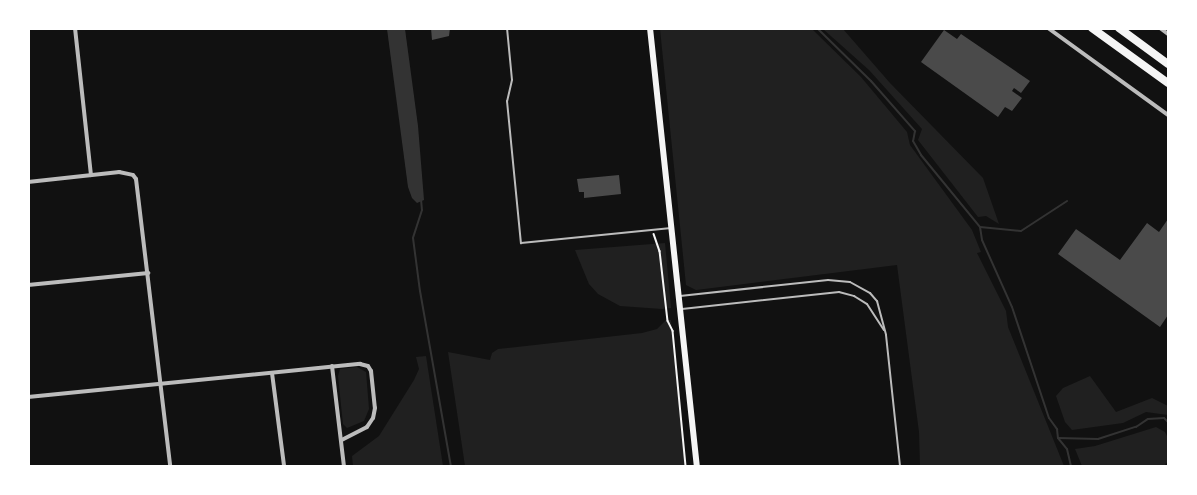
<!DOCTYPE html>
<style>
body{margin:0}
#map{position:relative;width:1197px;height:495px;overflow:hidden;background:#111;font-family:"Archivo Narrow",sans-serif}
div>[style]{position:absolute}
.green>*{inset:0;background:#202020}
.water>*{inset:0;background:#333}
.stream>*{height:2px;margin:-1px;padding:0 1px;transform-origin:1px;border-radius:1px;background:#333}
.building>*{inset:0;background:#4a4a4a}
.path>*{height:1.5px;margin:-0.75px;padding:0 0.75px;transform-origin:0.75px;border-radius:0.75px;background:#f5f5f5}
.service>*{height:2px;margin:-1px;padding:0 1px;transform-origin:1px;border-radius:1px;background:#bcbcbc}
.minor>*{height:4px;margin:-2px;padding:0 2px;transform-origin:2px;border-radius:2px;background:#bcbcbc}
.secondary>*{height:6px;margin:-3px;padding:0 3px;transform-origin:3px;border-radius:3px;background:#f5f5f5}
.motorway>*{height:8px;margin:-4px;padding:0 4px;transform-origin:4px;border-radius:4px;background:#f5f5f5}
span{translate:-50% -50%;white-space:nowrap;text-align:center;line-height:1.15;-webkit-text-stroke:4.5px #fff;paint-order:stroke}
.frame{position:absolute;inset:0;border:30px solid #fff;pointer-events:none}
</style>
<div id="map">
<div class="green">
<div style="clip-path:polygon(660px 29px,812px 29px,861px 77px,907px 132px,910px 145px,972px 230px,981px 252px,977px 253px,1006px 311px,1008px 327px,1064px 466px,920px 466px,919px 432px,897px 265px,696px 290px,686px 285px)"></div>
<div style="clip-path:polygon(823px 29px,843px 29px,890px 83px,983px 178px,999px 224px,986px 216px,978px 217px,918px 140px,922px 129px,869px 70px)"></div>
<div style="clip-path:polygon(665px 243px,671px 308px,662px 309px,620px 306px,598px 294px,589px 284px,575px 250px)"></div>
<div style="clip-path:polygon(666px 320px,671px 320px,685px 466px,465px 466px,448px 352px,490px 360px,492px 353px,498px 349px,642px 333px,657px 329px)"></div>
<div style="clip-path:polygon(426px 356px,443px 466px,353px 466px,352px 456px,379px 436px,414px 380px,419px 369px,416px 357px)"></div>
<div style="clip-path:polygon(357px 367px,366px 372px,369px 409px,364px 421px,347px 428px,343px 424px,338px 376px,340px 369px)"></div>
<div style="clip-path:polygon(1090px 376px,1116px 412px,1152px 398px,1168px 406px,1168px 415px,1146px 412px,1123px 423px,1072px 430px,1065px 422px,1056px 396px,1063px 388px)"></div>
<div style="clip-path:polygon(1156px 427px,1165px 432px,1168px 438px,1168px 461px,1164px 466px,1082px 466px,1075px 449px,1095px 446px)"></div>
</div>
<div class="water">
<div style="clip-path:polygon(387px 29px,405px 29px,418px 126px,424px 200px,417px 203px,412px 198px,408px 187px)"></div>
</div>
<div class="stream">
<div style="left:817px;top:28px;width:76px;rotate:44.5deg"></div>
<div style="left:871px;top:81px;width:67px;rotate:48.7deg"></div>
<div style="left:915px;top:131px;width:10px;rotate:101deg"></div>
<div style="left:913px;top:141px;width:16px;rotate:60deg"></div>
<div style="left:921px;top:155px;width:93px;rotate:50.7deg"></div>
<div style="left:980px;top:227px;width:13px;rotate:81deg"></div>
<div style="left:982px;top:240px;width:73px;rotate:65.9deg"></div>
<div style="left:1012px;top:307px;width:117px;rotate:71.6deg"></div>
<div style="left:1049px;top:418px;width:14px;rotate:54deg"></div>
<div style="left:1057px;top:429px;width:9px;rotate:84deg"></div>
<div style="left:1058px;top:438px;width:14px;rotate:51deg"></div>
<div style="left:1067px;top:449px;width:17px;rotate:77deg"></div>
<div style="left:421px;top:199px;width:11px;rotate:85deg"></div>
<div style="left:422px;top:210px;width:29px;rotate:108deg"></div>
<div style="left:413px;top:238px;width:53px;rotate:82.5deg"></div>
<div style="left:420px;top:291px;width:178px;rotate:80deg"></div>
<div style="left:980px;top:227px;width:41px;rotate:5.6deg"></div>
<div style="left:1021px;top:231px;width:55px;rotate:-33.1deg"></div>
<div style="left:1058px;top:438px;width:40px;rotate:1.4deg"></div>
<div style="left:1098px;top:439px;width:40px;rotate:-18deg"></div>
<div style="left:1136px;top:427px;width:14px;rotate:-34deg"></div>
<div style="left:1148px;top:419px;width:16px;rotate:-4deg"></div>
<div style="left:1164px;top:418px;width:6px;rotate:45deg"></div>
</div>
<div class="building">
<div style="clip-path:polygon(431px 28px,450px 28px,449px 36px,432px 40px)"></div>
<div style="clip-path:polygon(944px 30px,957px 39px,961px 34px,1030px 81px,1021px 93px,1014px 88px,1012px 91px,1022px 98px,1012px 111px,1005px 107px,998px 117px,921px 62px)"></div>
<div style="clip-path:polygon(619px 175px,621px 194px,584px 198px,584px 192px,579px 192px,577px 179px)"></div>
<div style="clip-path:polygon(1168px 219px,1168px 315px,1160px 327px,1058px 254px,1076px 229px,1120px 260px,1147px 223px,1159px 232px)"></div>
</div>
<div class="path">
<div style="left:654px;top:234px;width:18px;rotate:71deg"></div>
<div style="left:660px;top:251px;width:70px;rotate:83.5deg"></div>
<div style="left:668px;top:321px;width:11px;rotate:63deg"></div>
<div style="left:673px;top:331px;width:136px;rotate:84.5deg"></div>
</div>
<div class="service">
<div style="left:507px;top:28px;width:52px;rotate:84.5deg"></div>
<div style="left:512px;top:80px;width:22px;rotate:103deg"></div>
<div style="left:507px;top:101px;width:143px;rotate:84.4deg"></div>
<div style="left:521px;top:243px;width:151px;rotate:-5.7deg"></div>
<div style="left:680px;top:296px;width:149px;rotate:-6.2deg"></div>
<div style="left:828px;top:280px;width:22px;rotate:5deg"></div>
<div style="left:850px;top:282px;width:23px;rotate:29deg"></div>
<div style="left:870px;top:293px;width:11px;rotate:49deg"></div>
<div style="left:877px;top:301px;width:35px;rotate:75deg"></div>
<div style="left:886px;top:335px;width:132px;rotate:83.9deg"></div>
<div style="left:682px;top:309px;width:158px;rotate:-6.2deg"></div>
<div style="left:839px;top:292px;width:16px;rotate:15deg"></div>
<div style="left:854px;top:296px;width:15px;rotate:32deg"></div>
<div style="left:867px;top:304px;width:31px;rotate:57deg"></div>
</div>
<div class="minor">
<div style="left:75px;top:28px;width:148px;rotate:83.8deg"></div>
<div style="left:1048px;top:28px;width:148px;rotate:35.9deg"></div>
<div style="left:1160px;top:28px;width:10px;rotate:37deg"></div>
<div style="left:28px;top:182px;width:92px;rotate:-6.3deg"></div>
<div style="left:119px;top:172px;width:14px;rotate:12deg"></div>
<div style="left:133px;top:175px;width:5px;rotate:53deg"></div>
<div style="left:136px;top:179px;width:289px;rotate:83.2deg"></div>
<div style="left:28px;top:285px;width:121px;rotate:-5.7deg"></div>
<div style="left:332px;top:366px;width:101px;rotate:83.2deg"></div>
<div style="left:272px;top:373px;width:94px;rotate:82.6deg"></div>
<div style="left:28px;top:397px;width:334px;rotate:-5.7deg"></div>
<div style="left:360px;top:364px;width:8px;rotate:14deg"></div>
<div style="left:368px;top:366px;width:6px;rotate:59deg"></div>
<div style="left:371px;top:371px;width:37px;rotate:84deg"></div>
<div style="left:375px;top:408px;width:10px;rotate:101deg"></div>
<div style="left:373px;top:418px;width:11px;rotate:124deg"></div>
<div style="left:367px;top:427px;width:29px;rotate:153deg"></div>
</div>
<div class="secondary">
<div style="left:650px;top:28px;width:441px;rotate:83.9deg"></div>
</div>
<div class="motorway">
<div style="left:1092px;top:28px;width:94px;rotate:35.9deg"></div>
<div style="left:1119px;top:28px;width:61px;rotate:36.3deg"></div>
</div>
<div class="frame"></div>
</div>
